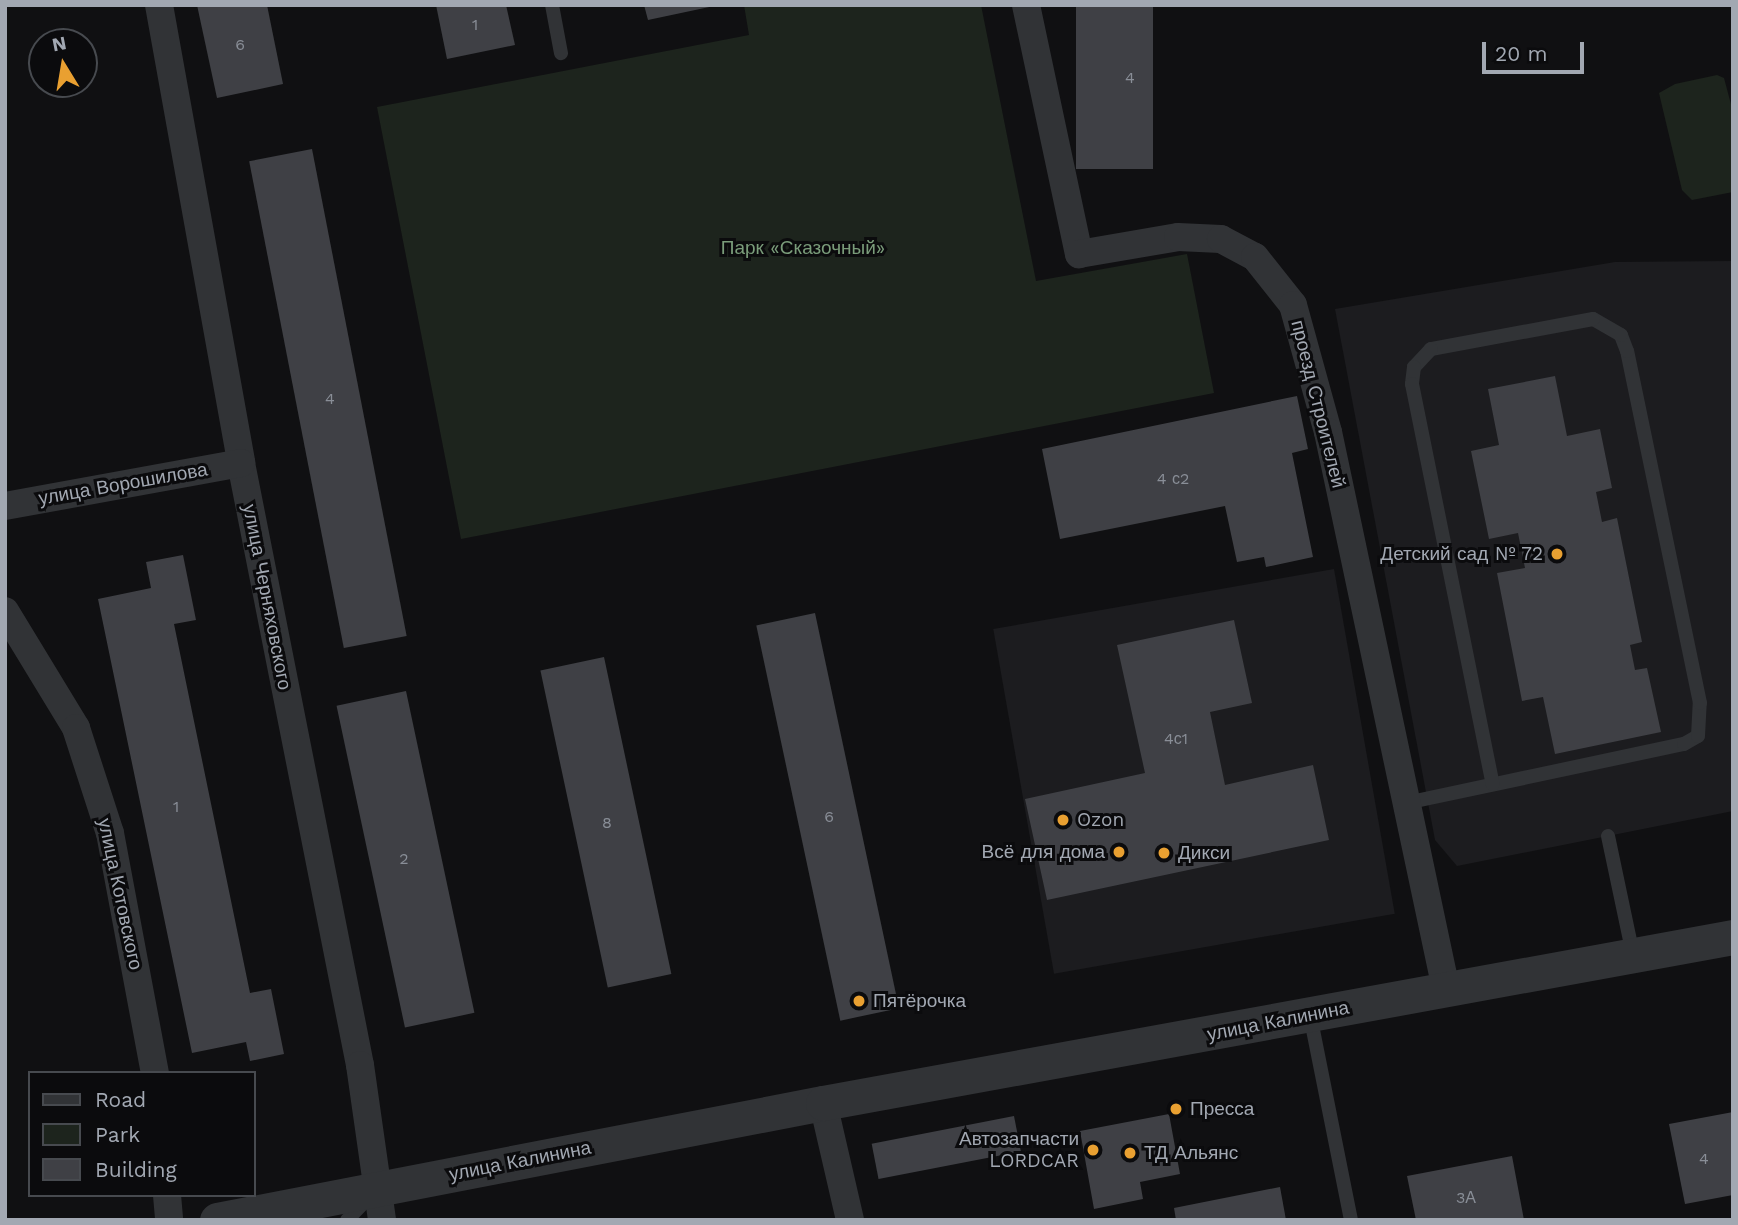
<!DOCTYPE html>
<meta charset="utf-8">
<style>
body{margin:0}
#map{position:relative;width:1738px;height:1225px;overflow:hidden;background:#101012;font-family:"Work Sans",sans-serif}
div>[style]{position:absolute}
.built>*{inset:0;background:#1c1c1f;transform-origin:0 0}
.green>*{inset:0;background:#1d241d}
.building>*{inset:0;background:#3f4045;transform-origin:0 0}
.service>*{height:14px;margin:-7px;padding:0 7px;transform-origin:7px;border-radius:7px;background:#313336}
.minor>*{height:28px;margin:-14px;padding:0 14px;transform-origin:14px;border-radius:14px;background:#313336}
.tertiary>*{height:35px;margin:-17.5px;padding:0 17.5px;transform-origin:17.5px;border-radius:17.5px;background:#313336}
.dots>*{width:19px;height:19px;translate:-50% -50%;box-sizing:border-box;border:4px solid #0b0b0d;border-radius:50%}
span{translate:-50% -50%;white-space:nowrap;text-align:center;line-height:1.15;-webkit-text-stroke:6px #0b0b0d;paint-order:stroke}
.number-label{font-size:16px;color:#898e97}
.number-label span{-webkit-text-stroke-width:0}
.park-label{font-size:19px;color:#7a9c7a}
.street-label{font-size:19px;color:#a2a8b2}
.poi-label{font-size:19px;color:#a2a8b2}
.right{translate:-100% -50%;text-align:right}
.left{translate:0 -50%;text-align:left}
.frame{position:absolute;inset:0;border:7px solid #a2a8b2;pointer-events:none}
.legend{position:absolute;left:28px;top:1071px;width:228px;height:126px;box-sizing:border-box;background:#0b0b0d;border:2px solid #474a4f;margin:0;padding:9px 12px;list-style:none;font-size:21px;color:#a2a8b2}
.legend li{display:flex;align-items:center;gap:14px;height:35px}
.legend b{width:35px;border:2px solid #474a4f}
.north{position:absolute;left:28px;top:28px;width:70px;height:70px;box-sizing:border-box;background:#0b0b0d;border:2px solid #474a4f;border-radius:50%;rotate:349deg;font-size:19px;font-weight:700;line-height:28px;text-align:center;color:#a2a8b2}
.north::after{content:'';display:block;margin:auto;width:24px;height:32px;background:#e9a031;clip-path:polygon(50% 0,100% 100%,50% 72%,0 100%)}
.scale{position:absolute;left:1482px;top:42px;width:102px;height:32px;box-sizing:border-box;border:4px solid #a2a8b2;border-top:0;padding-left:9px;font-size:21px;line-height:24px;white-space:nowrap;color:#a2a8b2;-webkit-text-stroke:5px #0b0b0d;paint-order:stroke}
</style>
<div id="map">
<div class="built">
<div style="clip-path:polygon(1733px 261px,1733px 811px,1457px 866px,1435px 840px,1335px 309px,1615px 262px)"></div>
<div style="left:1334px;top:569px;width:350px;height:346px;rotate:80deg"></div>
</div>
<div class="green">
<div style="clip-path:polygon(744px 5px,981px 5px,1036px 281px,1187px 254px,1214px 393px,461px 539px,377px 107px,749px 35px)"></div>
<div style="clip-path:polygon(1717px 75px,1724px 78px,1733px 112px,1733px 192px,1692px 200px,1682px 190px,1659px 93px,1675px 84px)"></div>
</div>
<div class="building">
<div style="clip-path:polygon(197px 5px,267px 5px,283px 84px,217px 98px)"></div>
<div style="clip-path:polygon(436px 5px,506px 5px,515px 45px,447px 59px)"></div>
<div style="clip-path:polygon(644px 5px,714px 5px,714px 6px,648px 20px)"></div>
<div style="left:1076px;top:5px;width:77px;height:164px"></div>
<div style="left:312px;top:149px;width:496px;height:64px;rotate:79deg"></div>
<div style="clip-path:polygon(1555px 376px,1567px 436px,1600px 429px,1612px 488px,1596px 492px,1602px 522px,1617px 518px,1642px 642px,1630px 645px,1635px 670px,1647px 668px,1661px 732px,1555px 754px,1543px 697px,1522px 701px,1497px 573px,1525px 568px,1518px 533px,1489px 539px,1471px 451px,1499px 445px,1488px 389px)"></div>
<div style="clip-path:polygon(1297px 396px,1308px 449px,1292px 453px,1313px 557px,1266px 567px,1264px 557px,1237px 562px,1225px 506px,1060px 539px,1042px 449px)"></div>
<div style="clip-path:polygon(183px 555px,196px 620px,174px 624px,250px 993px,271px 989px,284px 1054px,250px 1061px,246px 1042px,192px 1053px,98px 599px,151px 588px,146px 562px)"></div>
<div style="left:815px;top:613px;width:404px;height:60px;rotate:78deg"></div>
<div style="clip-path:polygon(1234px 620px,1252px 703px,1210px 712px,1225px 785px,1313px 765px,1329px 840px,1047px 900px,1025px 799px,1145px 773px,1117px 645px)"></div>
<div style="left:604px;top:657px;width:324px;height:65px;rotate:78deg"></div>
<div style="left:406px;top:691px;width:329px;height:71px;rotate:78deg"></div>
<div style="clip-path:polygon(1733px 1112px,1733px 1195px,1685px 1204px,1669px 1124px)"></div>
<div style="clip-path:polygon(1169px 1114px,1180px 1174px,1140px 1182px,1143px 1199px,1094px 1209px,1080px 1131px)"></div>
<div style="left:1014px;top:1116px;width:36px;height:145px;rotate:79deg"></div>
<div style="clip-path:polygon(1512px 1156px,1524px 1220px,1416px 1220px,1407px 1176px)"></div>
<div style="clip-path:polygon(1280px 1187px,1286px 1220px,1176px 1220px,1174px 1208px)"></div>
</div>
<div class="service">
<div style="left:552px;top:5px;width:49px;rotate:79.4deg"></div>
<div style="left:1406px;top:803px;width:284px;rotate:-12deg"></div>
<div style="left:1684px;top:744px;width:16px;rotate:-30deg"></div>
<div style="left:1698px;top:736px;width:33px;rotate:-87deg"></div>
<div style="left:1700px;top:703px;width:359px;rotate:-101.7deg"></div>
<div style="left:1627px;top:351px;width:17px;rotate:-111deg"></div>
<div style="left:1621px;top:335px;width:32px;rotate:-150deg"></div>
<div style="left:1593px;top:319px;width:165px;rotate:169.5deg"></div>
<div style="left:1431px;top:349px;width:25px;rotate:133deg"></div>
<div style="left:1414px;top:367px;width:17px;rotate:97deg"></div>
<div style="left:1412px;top:384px;width:408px;rotate:78.6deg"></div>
<div style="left:1608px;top:836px;width:122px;rotate:78.1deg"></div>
<div style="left:1310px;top:1015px;width:209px;rotate:78.7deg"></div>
<div style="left:347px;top:1220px;width:30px;rotate:-46deg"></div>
</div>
<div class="minor">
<div style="left:159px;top:5px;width:465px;rotate:79.8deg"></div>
<div style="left:241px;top:463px;width:614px;rotate:78.82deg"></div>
<div style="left:360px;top:1065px;width:157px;rotate:81.9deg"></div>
<div style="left:1026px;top:5px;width:255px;rotate:78deg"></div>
<div style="left:1079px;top:254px;width:100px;rotate:-9.7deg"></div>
<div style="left:1178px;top:237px;width:43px;rotate:2.7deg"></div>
<div style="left:1221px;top:239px;width:38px;rotate:28deg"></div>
<div style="left:1255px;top:257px;width:61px;rotate:51.6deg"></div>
<div style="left:1293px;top:305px;width:132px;rotate:74.6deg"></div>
<div style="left:1328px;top:432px;width:569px;rotate:78.04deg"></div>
<div style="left:5px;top:506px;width:240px;rotate:-10.3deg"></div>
<div style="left:5px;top:611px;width:137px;rotate:58.7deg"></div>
<div style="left:76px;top:728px;width:110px;rotate:72.1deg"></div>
<div style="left:110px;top:833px;width:244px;rotate:79.4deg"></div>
<div style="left:823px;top:1103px;width:120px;rotate:77deg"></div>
<div style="left:167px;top:1195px;width:25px;rotate:85deg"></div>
</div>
<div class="tertiary">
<div style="left:217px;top:1220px;width:617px;rotate:-10.93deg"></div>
<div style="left:823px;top:1103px;width:925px;rotate:-10.34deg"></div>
</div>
<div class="dots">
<div style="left:1557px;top:554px;background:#e9a031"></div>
<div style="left:1063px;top:820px;background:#e9a031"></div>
<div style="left:1119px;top:852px;background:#e9a031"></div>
<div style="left:1164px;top:853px;background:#e9a031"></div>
<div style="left:859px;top:1001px;background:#e9a031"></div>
<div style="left:1176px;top:1109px;background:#e9a031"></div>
<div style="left:1093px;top:1150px;background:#e9a031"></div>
<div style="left:1130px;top:1153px;background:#e9a031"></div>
</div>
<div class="number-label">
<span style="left:475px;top:25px">1</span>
<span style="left:240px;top:45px">6</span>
<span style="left:1130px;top:78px">4</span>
<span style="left:330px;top:399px">4</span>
<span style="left:1173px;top:479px">4 с2</span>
<span style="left:1176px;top:739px">4с1</span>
<span style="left:176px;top:807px">1</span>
<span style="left:829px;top:817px">6</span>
<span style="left:607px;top:823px">8</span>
<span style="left:404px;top:859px">2</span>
<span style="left:1704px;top:1159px">4</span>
<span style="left:1466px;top:1198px">3А</span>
</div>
<div class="park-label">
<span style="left:803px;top:248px">Парк «Сказочный»</span>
</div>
<div class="street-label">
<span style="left:1318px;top:404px;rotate:76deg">проезд Строителей</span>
<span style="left:123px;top:484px;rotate:-10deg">улица Ворошилова</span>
<span style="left:267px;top:597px;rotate:79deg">улица Черняховского</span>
<span style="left:120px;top:894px;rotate:78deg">улица Котовского</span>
<span style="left:1278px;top:1021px;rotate:-11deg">улица Калинина</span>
<span style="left:520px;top:1161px;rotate:-11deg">улица Калинина</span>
</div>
<div class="poi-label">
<span class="right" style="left:1543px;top:554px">Детский сад № 72</span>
<span class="left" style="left:1077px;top:820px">Ozon</span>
<span class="right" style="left:1105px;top:852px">Всё для дома</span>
<span class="left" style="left:1178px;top:853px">Дикси</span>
<span class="left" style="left:873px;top:1001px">Пятёрочка</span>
<span class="left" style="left:1190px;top:1109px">Пресса</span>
<span class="right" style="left:1079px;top:1150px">Автозапчасти<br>LORDCAR</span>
<span class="left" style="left:1144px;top:1153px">ТД Альянс</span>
</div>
<div class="frame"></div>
<ul class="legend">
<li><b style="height:9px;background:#313336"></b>Road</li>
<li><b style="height:19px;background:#1d241d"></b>Park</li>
<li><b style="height:19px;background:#3f4045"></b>Building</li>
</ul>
<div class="north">N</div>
<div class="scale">20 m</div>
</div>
